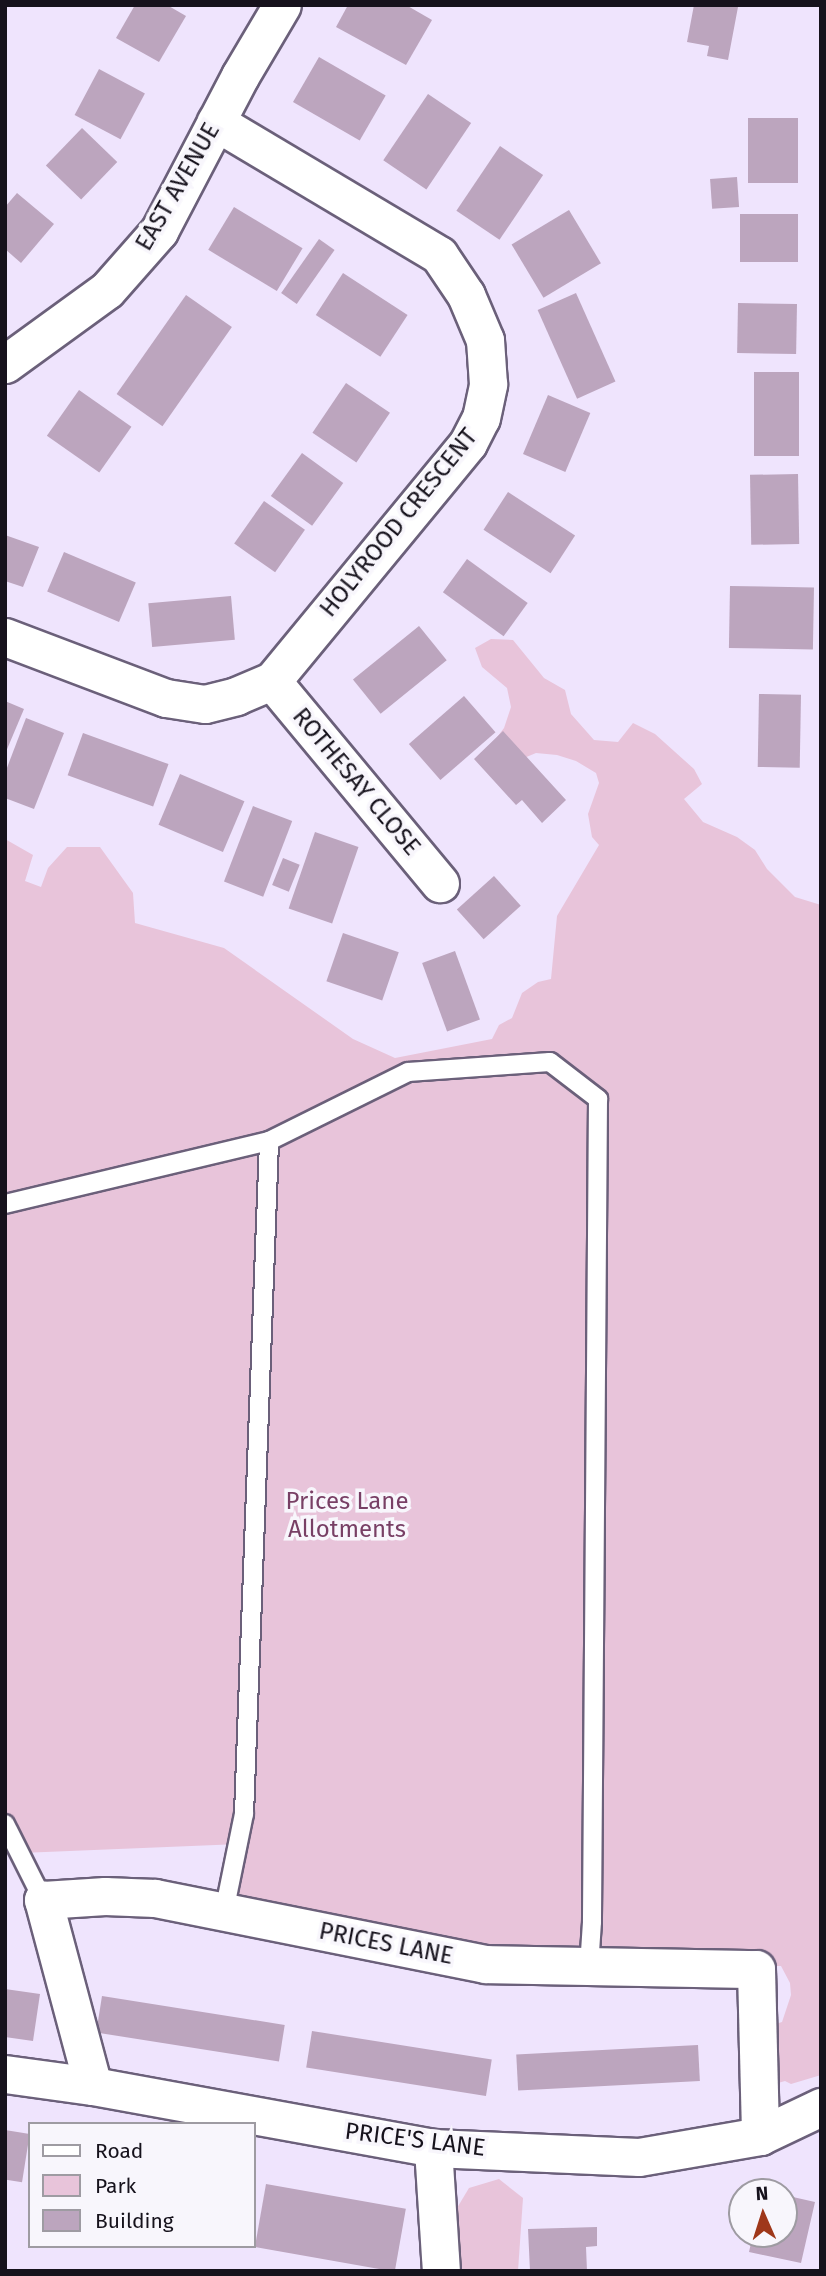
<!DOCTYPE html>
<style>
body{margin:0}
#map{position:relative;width:826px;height:2276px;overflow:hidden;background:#efe4fd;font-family:"Fira Sans",sans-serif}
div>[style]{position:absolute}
.green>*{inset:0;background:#e8c4da}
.building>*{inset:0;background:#bca5be;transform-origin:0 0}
.roads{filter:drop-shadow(2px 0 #6b607a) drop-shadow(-2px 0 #6b607a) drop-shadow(0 2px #6b607a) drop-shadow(0 -2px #6b607a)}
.service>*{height:18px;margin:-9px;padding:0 9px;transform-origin:9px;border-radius:9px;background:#fff}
.minor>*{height:37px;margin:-18.5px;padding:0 18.5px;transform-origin:18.5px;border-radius:18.5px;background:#fff}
span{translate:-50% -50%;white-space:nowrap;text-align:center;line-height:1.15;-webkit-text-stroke:7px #f8f6fc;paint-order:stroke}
.street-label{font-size:24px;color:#16121c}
.park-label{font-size:24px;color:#783f65}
.frame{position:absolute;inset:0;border:7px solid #16121c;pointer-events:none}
.legend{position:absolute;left:28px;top:2122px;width:228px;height:126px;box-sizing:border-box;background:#f8f6fc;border:2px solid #9e9ba2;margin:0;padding:9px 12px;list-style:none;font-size:21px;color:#16121c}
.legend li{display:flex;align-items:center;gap:14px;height:35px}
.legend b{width:35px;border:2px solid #9e9ba2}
.north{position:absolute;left:728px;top:2178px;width:70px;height:70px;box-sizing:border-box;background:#f8f6fc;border:2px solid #9e9ba2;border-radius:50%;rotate:357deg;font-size:19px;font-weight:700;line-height:28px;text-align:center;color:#16121c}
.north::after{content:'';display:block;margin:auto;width:24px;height:32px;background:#9f371a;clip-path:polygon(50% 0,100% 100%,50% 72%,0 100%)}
</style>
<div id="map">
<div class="green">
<div style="clip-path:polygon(491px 639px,513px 640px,544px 678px,565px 690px,571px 714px,594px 740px,618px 742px,633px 723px,655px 734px,694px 769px,702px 784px,684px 799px,703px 822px,737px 837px,755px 850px,767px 869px,795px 897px,821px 905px,821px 2075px,791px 2084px,785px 2081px,764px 2087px,763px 2028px,782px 2022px,791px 1995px,790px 1983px,781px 1966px,589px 1967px,224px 1912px,240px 1844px,21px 1853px,5px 1824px,5px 839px,33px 855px,25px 881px,41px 887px,48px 868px,67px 847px,100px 847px,133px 893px,135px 923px,224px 948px,353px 1039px,395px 1058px,492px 1039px,499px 1025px,512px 1018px,522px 993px,538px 982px,551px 979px,557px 916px,599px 845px,592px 837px,588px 814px,599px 783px,596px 773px,576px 761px,557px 755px,536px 753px,524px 758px,491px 745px,504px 728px,511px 707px,507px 688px,482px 667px,475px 648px)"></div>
<div style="clip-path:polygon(499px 2179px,523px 2198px,518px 2271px,456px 2271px,451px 2218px,469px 2188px)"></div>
</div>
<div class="building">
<div style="clip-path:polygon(135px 5px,167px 5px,186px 16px,159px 62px,116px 38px)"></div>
<div style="clip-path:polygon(348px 5px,406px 5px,432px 20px,406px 65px,336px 27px)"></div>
<div style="clip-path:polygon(694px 5px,738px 7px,728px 60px,707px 56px,709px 46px,687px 42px)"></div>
<div style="left:319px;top:57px;width:77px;height:52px;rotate:30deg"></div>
<div style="left:99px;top:69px;width:52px;height:52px;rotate:28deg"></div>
<div style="left:428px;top:94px;width:52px;height:80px;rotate:34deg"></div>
<div style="left:748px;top:118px;width:50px;height:65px"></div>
<div style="left:82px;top:128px;width:49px;height:52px;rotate:44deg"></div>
<div style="left:500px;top:146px;width:52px;height:78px;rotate:34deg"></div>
<div style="left:737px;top:177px;width:30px;height:27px;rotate:86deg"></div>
<div style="clip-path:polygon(17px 193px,54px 224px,21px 263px,5px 249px,5px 207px)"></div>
<div style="left:234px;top:207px;width:80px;height:50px;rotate:31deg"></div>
<div style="left:569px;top:210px;width:62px;height:67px;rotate:59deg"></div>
<div style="left:740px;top:214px;width:58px;height:48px"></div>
<div style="left:319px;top:239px;width:19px;height:66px;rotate:35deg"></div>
<div style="left:343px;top:273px;width:77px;height:50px;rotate:33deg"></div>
<div style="left:576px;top:293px;width:97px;height:42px;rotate:66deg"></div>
<div style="left:186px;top:295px;width:56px;height:121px;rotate:35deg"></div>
<div style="left:738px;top:303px;width:59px;height:50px;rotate:1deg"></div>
<div style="left:754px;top:372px;width:45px;height:84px"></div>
<div style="left:346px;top:383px;width:53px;height:60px;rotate:34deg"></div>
<div style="left:79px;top:390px;width:64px;height:56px;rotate:35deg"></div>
<div style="left:548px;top:395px;width:46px;height:64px;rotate:23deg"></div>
<div style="left:302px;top:453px;width:51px;height:53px;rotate:36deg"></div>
<div style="left:798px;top:474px;width:70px;height:48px;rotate:89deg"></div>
<div style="left:508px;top:492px;width:80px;height:45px;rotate:33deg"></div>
<div style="left:264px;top:501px;width:50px;height:52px;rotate:35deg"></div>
<div style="clip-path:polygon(5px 535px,39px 547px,23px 587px,5px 581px)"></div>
<div style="left:64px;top:552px;width:78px;height:43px;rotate:23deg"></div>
<div style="left:467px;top:559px;width:75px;height:41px;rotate:36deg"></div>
<div style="left:730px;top:586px;width:84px;height:62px;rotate:1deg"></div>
<div style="left:231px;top:596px;width:44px;height:83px;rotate:85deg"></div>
<div style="left:419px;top:626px;width:44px;height:85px;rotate:51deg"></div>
<div style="left:759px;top:694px;width:42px;height:73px;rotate:1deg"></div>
<div style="left:464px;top:696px;width:48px;height:73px;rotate:49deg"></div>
<div style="clip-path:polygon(5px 701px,24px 709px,5px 754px)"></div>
<div style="clip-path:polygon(26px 718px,64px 733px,34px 809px,5px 798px,5px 773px)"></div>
<div style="clip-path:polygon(503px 731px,566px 800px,542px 823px,522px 800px,516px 805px,474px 759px)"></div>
<div style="left:83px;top:733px;width:91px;height:45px;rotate:20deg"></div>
<div style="left:180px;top:774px;width:70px;height:55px;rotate:23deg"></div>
<div style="left:253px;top:806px;width:42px;height:81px;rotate:21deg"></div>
<div style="left:315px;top:832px;width:46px;height:81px;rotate:19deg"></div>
<div style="left:283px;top:858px;width:18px;height:29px;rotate:22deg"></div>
<div style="left:494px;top:876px;width:40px;height:50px;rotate:48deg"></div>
<div style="left:343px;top:933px;width:59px;height:51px;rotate:19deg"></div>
<div style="left:455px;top:951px;width:73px;height:35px;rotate:70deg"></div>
<div style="clip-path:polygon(5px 1989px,40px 1994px,33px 2041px,5px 2037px)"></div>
<div style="left:102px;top:1996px;width:185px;height:37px;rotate:9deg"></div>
<div style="left:312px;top:2031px;width:182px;height:37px;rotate:9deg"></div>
<div style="left:698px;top:2045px;width:36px;height:182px;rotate:87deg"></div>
<div style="left:5px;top:2130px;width:25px;height:49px;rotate:9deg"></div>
<div style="left:266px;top:2184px;width:142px;height:64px;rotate:10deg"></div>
<div style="clip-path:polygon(784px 2195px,815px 2202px,801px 2263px,749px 2252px,753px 2234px,784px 2234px)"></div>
<div style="clip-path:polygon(597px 2227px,597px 2246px,586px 2247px,587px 2271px,530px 2271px,528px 2229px)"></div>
</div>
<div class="roads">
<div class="service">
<div style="left:5px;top:1204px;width:271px;rotate:-13.4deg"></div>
<div style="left:269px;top:1141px;width:155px;rotate:-26.4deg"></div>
<div style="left:408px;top:1072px;width:142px;rotate:-4deg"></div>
<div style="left:550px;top:1062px;width:61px;rotate:37.6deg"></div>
<div style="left:598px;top:1099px;width:823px;rotate:90.42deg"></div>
<div style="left:592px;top:1922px;width:45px;rotate:93.8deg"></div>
<div style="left:5px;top:1824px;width:85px;rotate:63.4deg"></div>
<div style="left:224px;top:1912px;width:100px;rotate:-78.5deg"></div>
<div style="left:244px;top:1814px;width:673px;rotate:-87.87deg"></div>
</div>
<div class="minor">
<div style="left:5px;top:364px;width:126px;rotate:-36deg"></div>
<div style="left:107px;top:290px;width:79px;rotate:-48.6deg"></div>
<div style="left:159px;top:231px;width:175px;rotate:-62.4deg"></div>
<div style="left:240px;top:76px;width:82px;rotate:-59.4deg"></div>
<div style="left:5px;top:637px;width:172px;rotate:20.8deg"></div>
<div style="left:166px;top:698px;width:39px;rotate:9deg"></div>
<div style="left:205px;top:704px;width:32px;rotate:-14deg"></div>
<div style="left:236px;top:696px;width:39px;rotate:-23deg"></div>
<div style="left:272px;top:681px;width:308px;rotate:-50.5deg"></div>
<div style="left:468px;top:443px;width:28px;rotate:-63deg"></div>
<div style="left:481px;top:418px;width:35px;rotate:-78deg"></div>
<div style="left:488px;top:384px;width:44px;rotate:-93.9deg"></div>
<div style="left:485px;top:340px;width:49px;rotate:-112.9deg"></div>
<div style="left:466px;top:295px;width:48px;rotate:-124deg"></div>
<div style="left:439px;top:255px;width:260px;rotate:-149.2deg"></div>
<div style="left:272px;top:681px;width:263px;rotate:50.3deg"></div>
<div style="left:5px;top:2074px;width:89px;rotate:7.8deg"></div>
<div style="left:93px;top:2086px;width:346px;rotate:10.3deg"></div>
<div style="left:433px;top:2148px;width:206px;rotate:2.5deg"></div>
<div style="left:639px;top:2157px;width:123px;rotate:-9.8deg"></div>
<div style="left:760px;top:2136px;width:68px;rotate:-25.4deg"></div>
<div style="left:93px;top:2086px;width:193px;rotate:-105deg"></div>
<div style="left:43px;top:1900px;width:62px;rotate:-3.7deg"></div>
<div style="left:105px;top:1896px;width:50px;rotate:2.3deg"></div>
<div style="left:155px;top:1898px;width:337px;rotate:11.3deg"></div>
<div style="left:485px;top:1964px;width:271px;rotate:1.1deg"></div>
<div style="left:756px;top:1969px;width:167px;rotate:88.6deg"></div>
<div style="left:433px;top:2148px;width:123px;rotate:86.3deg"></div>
</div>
</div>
<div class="street-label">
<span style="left:178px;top:187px;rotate:-60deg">EAST AVENUE</span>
<span style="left:399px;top:523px;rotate:-51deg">HOLYROOD CRESCENT</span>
<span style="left:356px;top:782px;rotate:50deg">ROTHESAY CLOSE</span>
<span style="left:386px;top:1944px;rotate:11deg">PRICES LANE</span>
<span style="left:415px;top:2140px;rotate:7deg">PRICE'S LANE</span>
</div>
<div class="park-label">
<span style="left:347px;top:1516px">Prices Lane<br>Allotments</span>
</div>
<div class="frame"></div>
<ul class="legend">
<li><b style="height:9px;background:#fff"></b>Road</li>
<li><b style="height:19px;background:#e8c4da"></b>Park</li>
<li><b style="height:19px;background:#bca5be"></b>Building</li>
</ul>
<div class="north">N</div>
</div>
